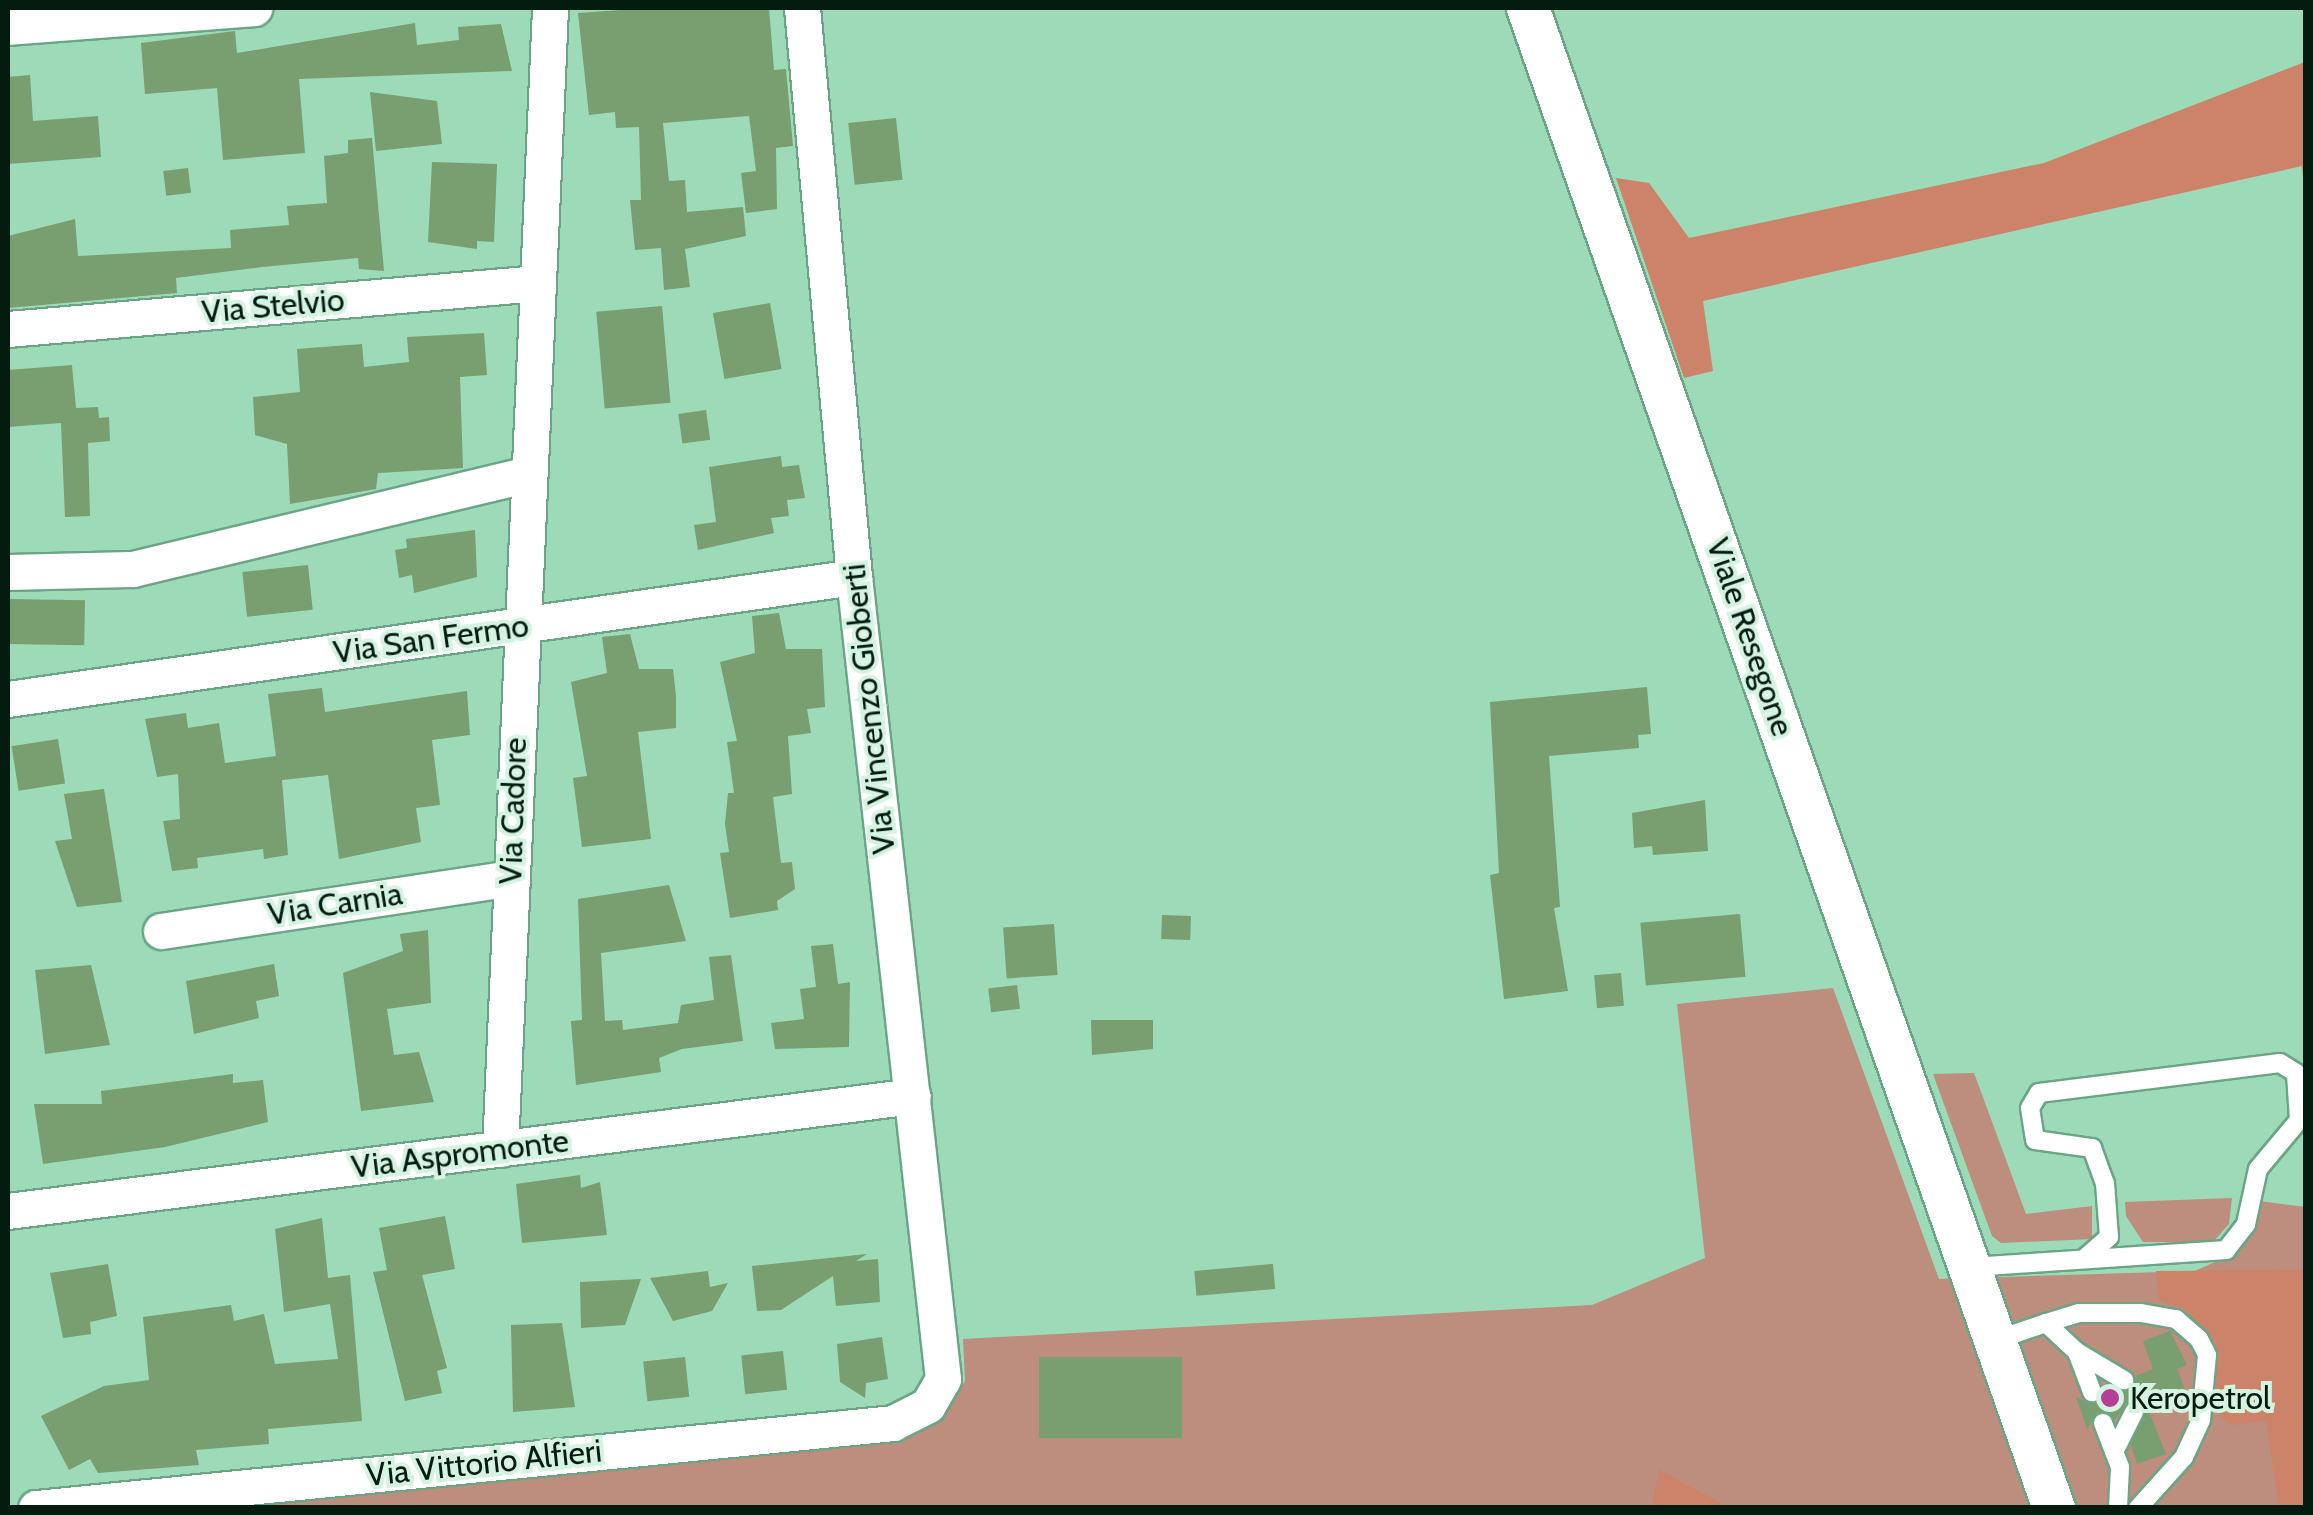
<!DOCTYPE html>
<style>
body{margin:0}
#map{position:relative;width:2313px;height:1515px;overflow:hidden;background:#9ddab7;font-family:Cabin,sans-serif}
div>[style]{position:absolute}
.green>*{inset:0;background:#bd8d7d}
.forest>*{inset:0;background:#cd826a}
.building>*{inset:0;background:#799e6f;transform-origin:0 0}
.roads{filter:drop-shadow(2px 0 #6aa685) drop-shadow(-2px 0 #6aa685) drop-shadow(0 2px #6aa685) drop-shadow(0 -2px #6aa685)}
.service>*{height:18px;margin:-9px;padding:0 9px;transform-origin:9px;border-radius:9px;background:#fff}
.minor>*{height:35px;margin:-17.5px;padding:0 17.5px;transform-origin:17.5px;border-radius:17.5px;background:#fff}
.tertiary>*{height:42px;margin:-21px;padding:0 21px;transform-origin:21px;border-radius:21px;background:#fff}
.dots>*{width:28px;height:28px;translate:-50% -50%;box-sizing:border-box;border:5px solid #d5f3e1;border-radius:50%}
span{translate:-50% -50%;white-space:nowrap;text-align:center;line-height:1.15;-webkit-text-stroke:8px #d5f3e1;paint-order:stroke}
.street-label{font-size:32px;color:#041c10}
.poi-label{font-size:32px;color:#041c10}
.left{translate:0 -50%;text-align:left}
.frame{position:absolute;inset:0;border:10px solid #041c10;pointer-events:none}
</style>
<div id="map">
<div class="green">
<div style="clip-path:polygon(1833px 988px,1939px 1279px,2195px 1271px,2241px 1250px,2256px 1227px,2259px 1201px,2305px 1207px,2305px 1507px,121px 1508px,898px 1441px,944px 1417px,965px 1381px,963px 1339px,1592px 1305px,1705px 1258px,1677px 1004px)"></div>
<div style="clip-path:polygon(1974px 1073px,2026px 1214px,2092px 1206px,2092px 1239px,2001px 1243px,1992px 1236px,1933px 1074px)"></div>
<div style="clip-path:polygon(2232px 1198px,2229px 1224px,2213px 1242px,2143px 1242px,2126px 1216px,2125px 1202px)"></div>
</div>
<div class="forest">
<div style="clip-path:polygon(2305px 62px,2305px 200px,2302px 166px,1703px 301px,1713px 371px,1684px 378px,1616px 178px,1649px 183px,1689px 238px,2044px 163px)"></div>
<div style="clip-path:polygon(2305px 1270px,2305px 1507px,2279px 1507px,2266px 1421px,2230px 1425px,2220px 1415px,2209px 1333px,2182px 1308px,2159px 1300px,2156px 1271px)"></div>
<div style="clip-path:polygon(1659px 1470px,1728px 1507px,1652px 1507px)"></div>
</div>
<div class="building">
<div style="clip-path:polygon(649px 8px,769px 8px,774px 70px,786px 69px,793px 146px,776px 148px,777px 209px,746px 213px,741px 173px,756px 171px,749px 116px,663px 123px,669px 181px,685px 180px,687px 212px,743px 207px,746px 236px,685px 249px,690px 287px,664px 290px,661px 248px,635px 250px,630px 200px,641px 200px,639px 127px,616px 128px,615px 112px,589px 115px,578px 13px)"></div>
<div style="clip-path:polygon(415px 23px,417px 45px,459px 40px,458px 27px,501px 24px,512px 71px,299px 79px,305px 153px,223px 160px,217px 88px,145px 94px,141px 43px,235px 31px,237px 53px)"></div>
<div style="clip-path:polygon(30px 75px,33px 121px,98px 116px,101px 157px,8px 164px,8px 77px)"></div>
<div style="clip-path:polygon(370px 92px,437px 101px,442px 144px,376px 151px)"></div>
<div style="left:896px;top:118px;width:62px;height:48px;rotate:84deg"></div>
<div style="clip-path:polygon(372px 138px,384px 271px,359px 269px,358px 258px,262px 267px,176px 278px,177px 293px,8px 308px,8px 236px,75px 219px,78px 256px,231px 248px,230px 230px,289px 225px,287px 206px,327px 203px,324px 156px,348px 153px,348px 140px)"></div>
<div style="clip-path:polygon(432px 162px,497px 164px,494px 242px,477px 241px,477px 249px,428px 242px)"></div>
<div style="left:188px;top:168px;width:25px;height:25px;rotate:83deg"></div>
<div style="left:770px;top:303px;width:67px;height:58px;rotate:80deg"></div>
<div style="left:662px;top:306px;width:97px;height:66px;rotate:85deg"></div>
<div style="clip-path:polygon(484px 333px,487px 375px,460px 377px,463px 468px,378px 473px,376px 489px,290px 504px,287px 444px,255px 435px,253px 397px,300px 392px,297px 349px,362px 344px,364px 367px,409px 362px,407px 337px)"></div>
<div style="clip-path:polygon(72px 365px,76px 408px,98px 407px,99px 418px,109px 417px,110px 441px,88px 443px,90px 516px,65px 517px,61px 423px,8px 427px,8px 370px)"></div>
<div style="left:706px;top:410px;width:30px;height:28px;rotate:82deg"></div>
<div style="clip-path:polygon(781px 456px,782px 467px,799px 465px,805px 498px,787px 500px,789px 516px,771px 518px,774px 533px,698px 550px,694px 525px,716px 522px,709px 467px)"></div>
<div style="clip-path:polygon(475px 530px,477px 577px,414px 593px,412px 575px,399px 578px,395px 550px,407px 548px,406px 539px)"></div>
<div style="left:308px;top:565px;width:45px;height:66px;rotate:84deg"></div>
<div style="left:8px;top:599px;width:77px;height:45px;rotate:1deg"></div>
<div style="clip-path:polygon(779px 613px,786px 649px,822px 649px,825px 707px,807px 709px,811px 733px,788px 736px,792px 794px,773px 797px,781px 863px,792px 862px,795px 889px,777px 901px,778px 910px,730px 918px,720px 853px,729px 852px,725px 824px,728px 793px,734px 793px,727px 742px,737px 741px,720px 662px,755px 653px,752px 616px)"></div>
<div style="clip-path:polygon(630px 634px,639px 669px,673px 669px,676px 696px,676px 728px,638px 732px,651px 839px,582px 847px,573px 778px,587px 776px,571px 682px,607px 673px,602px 637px)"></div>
<div style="clip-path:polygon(1647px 687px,1651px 734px,1638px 735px,1639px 748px,1549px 756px,1560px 907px,1554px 908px,1568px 991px,1504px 999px,1490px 875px,1499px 873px,1490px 702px)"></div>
<div style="clip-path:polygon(322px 688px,325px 712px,467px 691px,470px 735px,432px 740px,440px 805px,416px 808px,421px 842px,339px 859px,328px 775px,282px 780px,288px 855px,264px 859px,263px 849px,197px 858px,198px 868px,172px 871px,163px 821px,180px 819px,178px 774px,157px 777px,145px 719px,186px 713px,188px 728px,219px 723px,225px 763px,276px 756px,268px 694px)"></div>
<div style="left:58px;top:739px;width:45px;height:47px;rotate:81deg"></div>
<div style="clip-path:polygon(104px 789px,122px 902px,77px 907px,55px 841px,72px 839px,64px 794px)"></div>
<div style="clip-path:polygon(1705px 800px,1708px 851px,1653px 855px,1652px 846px,1634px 848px,1632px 813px)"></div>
<div style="clip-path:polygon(669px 885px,686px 941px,601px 953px,605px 1021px,622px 1020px,623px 1030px,678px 1023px,681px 1005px,714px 1000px,709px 957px,731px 955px,743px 1041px,682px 1049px,659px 1058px,661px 1072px,576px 1085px,571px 1021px,582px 1020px,578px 899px)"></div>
<div style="left:1740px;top:914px;width:63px;height:100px;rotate:85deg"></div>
<div style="left:1162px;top:915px;width:29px;height:24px;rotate:2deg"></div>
<div style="left:1054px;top:924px;width:51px;height:51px;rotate:86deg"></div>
<div style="clip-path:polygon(428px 930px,431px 1003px,387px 1009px,394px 1055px,419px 1052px,434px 1102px,361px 1111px,343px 973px,403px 951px,400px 934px)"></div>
<div style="clip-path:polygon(833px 944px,838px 984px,850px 982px,849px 1047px,775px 1049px,771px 1023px,804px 1019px,800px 989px,816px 987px,811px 946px)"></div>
<div style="clip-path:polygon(274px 964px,279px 996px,256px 1001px,259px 1018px,194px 1034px,186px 981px)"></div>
<div style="clip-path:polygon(91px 965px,110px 1045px,45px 1054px,35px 970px)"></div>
<div style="left:1621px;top:973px;width:33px;height:27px;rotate:85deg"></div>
<div style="left:1017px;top:985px;width:24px;height:29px;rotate:83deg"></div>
<div style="clip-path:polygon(1091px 1020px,1153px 1020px,1153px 1049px,1092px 1055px)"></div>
<div style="clip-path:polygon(233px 1074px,233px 1083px,263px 1080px,268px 1122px,165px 1147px,43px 1164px,34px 1104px,102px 1104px,101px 1091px)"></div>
<div style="clip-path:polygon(580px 1175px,581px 1188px,600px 1182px,607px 1235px,522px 1243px,516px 1184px)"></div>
<div style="clip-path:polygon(445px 1216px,455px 1269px,422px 1275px,447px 1368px,437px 1371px,442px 1393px,405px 1401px,373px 1272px,387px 1270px,379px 1228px)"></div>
<div style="clip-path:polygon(322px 1218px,328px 1278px,350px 1275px,362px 1421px,268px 1429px,269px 1444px,196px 1450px,199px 1465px,98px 1473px,90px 1459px,69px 1470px,41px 1416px,104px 1386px,149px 1380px,143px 1317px,231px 1305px,234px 1321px,264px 1314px,275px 1364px,338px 1359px,330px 1304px,284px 1312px,275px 1229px)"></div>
<div style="clip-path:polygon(867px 1254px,856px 1261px,878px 1259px,880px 1302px,836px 1306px,833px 1276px,781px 1310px,757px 1311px,752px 1266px)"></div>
<div style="clip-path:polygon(108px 1264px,117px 1316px,90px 1322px,91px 1334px,63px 1338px,50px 1273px)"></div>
<div style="left:1273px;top:1264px;width:25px;height:79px;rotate:85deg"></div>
<div style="clip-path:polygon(708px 1271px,710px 1287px,728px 1283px,712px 1311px,673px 1321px,650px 1278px)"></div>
<div style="clip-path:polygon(641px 1279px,625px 1325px,581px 1328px,580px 1282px)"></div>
<div style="clip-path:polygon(562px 1323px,575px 1407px,513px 1412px,511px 1325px)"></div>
<div style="clip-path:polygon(2170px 1331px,2187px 1365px,2177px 1369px,2186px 1392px,2147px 1407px,2166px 1454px,2137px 1464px,2131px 1446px,2144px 1404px,2128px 1401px,2115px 1419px,2098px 1412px,2087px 1429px,2076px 1397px,2095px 1404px,2104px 1387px,2131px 1390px,2136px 1376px,2153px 1369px,2143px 1341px)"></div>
<div style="clip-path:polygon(882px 1337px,888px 1379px,866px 1383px,865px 1398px,840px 1382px,837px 1344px)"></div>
<div style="left:783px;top:1351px;width:39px;height:42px;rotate:84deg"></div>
<div style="left:685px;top:1357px;width:40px;height:42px;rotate:84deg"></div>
<div style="left:1182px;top:1357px;width:81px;height:143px;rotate:90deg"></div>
</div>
<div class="roads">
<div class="service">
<div style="left:1971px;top:1267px;width:256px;rotate:-3.8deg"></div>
<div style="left:2226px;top:1250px;width:33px;rotate:-52deg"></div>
<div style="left:2246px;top:1224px;width:56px;rotate:-77.7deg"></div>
<div style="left:2258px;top:1169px;width:64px;rotate:-50.1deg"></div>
<div style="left:2299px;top:1120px;width:47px;rotate:-93.7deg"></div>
<div style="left:2296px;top:1073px;width:19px;rotate:-148deg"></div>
<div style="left:2280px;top:1063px;width:243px;rotate:172.9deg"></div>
<div style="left:2039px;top:1093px;width:17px;rotate:121deg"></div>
<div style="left:2030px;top:1108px;width:32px;rotate:81deg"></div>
<div style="left:2035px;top:1140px;width:58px;rotate:8deg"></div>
<div style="left:2092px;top:1148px;width:37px;rotate:70deg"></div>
<div style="left:2105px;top:1183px;width:54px;rotate:85.8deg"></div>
<div style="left:2109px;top:1237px;width:30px;rotate:139deg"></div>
<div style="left:2046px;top:1323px;width:34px;rotate:-17deg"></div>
<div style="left:2079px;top:1313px;width:62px"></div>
<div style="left:2141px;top:1313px;width:36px;rotate:10deg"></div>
<div style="left:2176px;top:1319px;width:30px;rotate:41deg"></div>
<div style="left:2199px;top:1339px;width:18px;rotate:63deg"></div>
<div style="left:2207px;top:1355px;width:65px;rotate:95.3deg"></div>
<div style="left:2201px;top:1420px;width:41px;rotate:114.7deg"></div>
<div style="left:2184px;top:1457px;width:69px;rotate:132deg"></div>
<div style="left:1996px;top:1340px;width:53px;rotate:-18.8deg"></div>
<div style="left:2046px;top:1323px;width:42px;rotate:43.1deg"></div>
<div style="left:2077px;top:1352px;width:43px;rotate:69.4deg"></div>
<div style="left:2077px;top:1352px;width:55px;rotate:30.8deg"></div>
<div style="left:2103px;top:1423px;width:47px;rotate:68.9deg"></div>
<div style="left:2120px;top:1467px;width:41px;rotate:92.8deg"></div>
<div style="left:2114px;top:1452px;width:45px;rotate:-63.4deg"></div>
</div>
<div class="minor">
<div style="left:8px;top:27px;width:247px;rotate:-4.4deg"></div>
<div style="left:8px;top:329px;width:532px;rotate:-4.96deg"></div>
<div style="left:8px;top:572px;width:125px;rotate:-1.4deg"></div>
<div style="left:133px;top:569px;width:406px;rotate:-13.5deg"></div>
<div style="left:8px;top:699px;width:855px;rotate:-8.21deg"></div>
<div style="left:161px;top:931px;width:353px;rotate:-8.6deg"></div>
<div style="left:500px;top:1149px;width:1142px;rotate:-87.49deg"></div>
<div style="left:8px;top:1211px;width:912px;rotate:-7.24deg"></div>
<div style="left:36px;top:1508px;width:861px;rotate:-5.66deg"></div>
<div style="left:893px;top:1423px;width:39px;rotate:-27deg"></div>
<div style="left:928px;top:1405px;width:30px;rotate:-60deg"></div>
<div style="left:943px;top:1379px;width:807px;rotate:-96.33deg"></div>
<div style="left:854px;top:577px;width:571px;rotate:-95.22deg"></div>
</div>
<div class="tertiary">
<div style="left:1528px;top:8px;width:1590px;rotate:70.68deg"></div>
</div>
</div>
<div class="dots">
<div style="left:2110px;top:1398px;background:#b43f97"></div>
</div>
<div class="street-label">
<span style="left:273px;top:306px;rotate:-5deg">Via Stelvio</span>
<span style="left:1750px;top:637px;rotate:71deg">Viale Resegone</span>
<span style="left:431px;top:639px;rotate:-8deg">Via San Fermo</span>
<span style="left:869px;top:709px;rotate:-96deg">Via Vincenzo Gioberti</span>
<span style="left:513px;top:811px;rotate:-88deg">Via Cadore</span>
<span style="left:335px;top:904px;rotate:-9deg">Via Carnia</span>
<span style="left:460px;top:1154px;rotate:-7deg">Via Aspromonte</span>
<span style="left:484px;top:1463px;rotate:-6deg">Via Vittorio Alfieri</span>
</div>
<div class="poi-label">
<span class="left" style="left:2130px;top:1398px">Keropetrol</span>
</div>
<div class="frame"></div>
</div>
